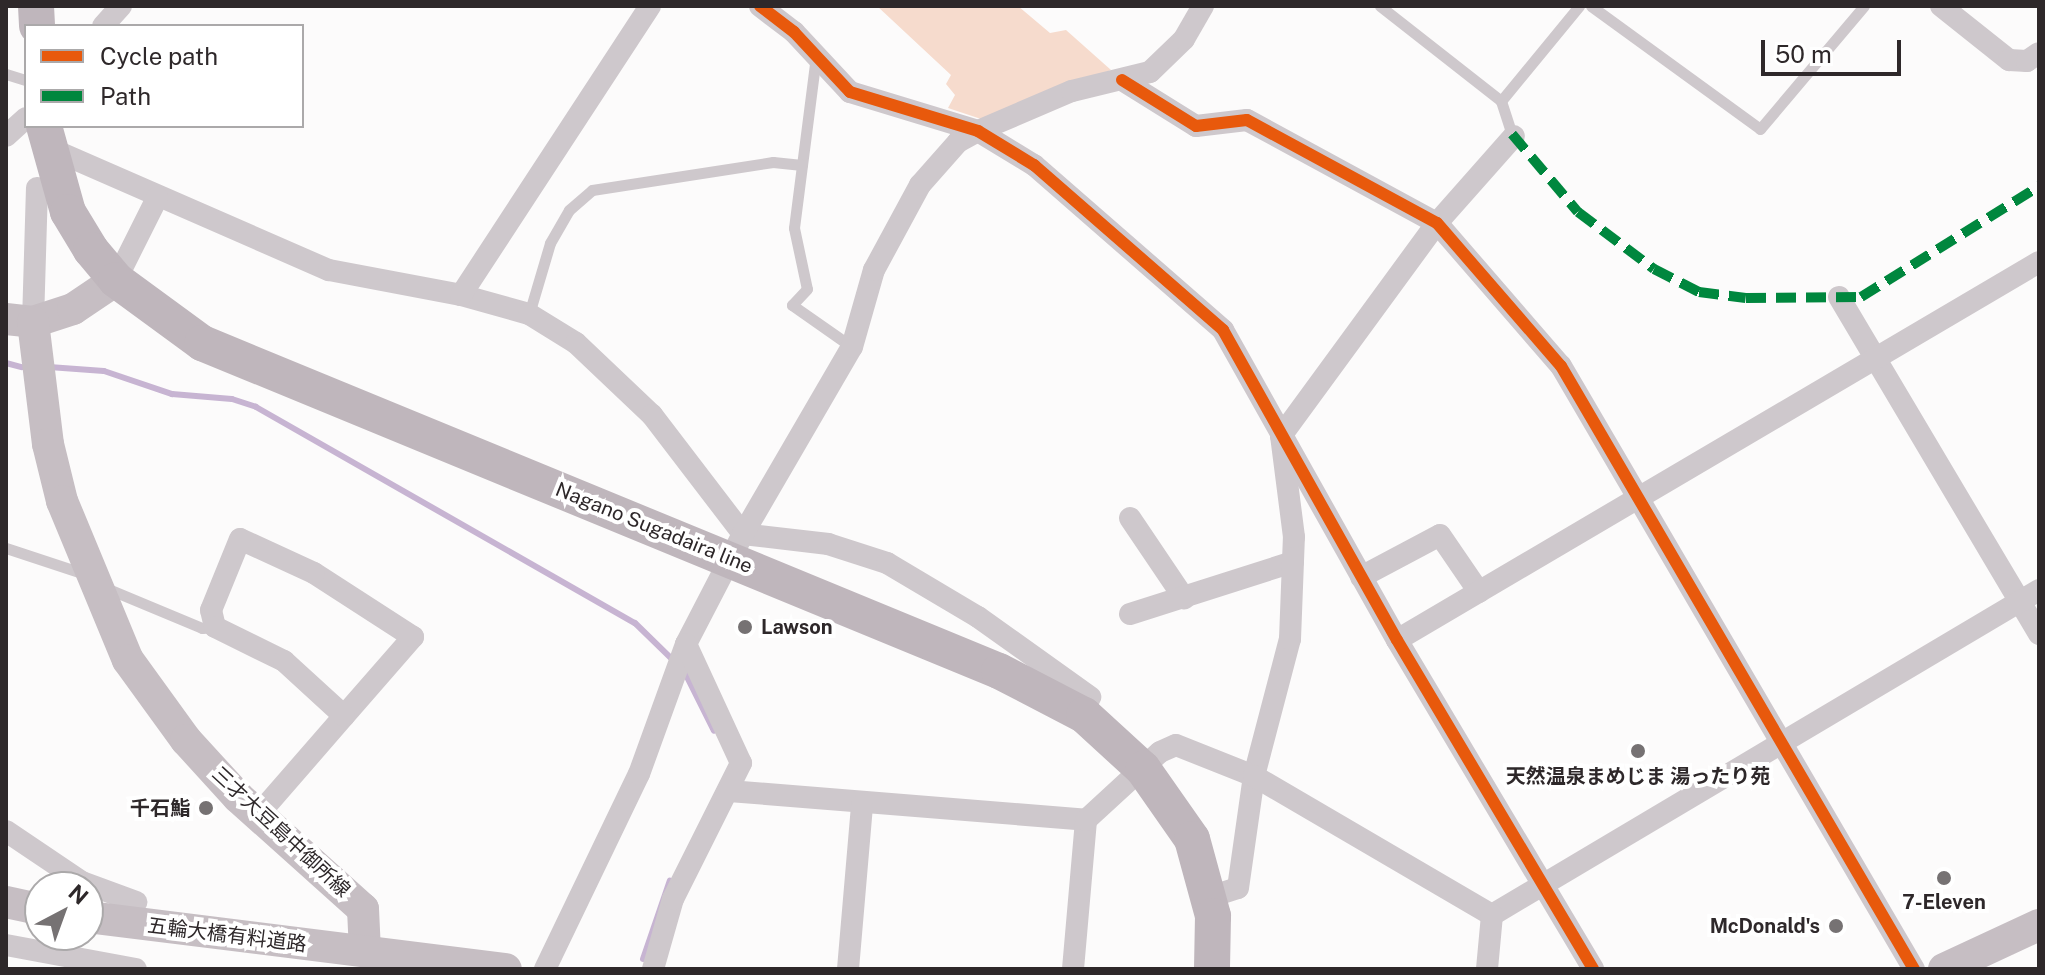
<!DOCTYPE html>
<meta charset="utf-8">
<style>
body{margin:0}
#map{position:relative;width:2045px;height:975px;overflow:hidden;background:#fcfbfb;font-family:"Public Sans","Noto Sans JP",sans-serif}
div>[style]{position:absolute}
.green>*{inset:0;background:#f6dbcd}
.stream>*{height:6px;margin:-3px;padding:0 3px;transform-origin:3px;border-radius:3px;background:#c7b4d2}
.lane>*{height:11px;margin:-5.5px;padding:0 5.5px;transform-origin:5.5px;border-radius:5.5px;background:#cec8cc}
.street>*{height:22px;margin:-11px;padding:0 11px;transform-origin:11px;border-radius:11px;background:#cec8cc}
.secondary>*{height:32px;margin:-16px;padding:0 16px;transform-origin:16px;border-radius:16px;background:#c6bec3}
.primary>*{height:36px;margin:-18px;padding:0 18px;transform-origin:18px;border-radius:18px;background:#bfb6bc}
.quiet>*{height:10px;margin-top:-5px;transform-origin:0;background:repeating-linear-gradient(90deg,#00873e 0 20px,transparent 0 30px)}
.cycleway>*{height:12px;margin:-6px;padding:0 6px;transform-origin:6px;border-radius:6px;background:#e8590c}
.dots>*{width:22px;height:22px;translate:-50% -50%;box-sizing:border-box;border:4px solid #fff;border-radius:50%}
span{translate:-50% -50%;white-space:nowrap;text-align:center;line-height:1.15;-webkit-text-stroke:8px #fff;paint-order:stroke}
.street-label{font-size:20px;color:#2e282a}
.poi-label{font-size:20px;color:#2e282a;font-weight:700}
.left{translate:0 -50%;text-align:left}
.right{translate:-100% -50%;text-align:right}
.frame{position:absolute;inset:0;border:8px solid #2e282a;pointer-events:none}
.legend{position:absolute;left:24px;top:24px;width:280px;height:104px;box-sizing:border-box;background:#fff;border:2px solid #aba9aa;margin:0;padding:10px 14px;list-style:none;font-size:24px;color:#2e282a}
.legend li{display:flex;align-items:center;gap:16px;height:40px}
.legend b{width:40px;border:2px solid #aba9aa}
.north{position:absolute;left:24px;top:871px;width:80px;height:80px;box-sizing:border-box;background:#fff;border:2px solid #aba9aa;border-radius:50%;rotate:41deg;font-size:22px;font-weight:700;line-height:32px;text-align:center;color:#2e282a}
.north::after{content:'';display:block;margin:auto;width:28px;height:36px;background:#767273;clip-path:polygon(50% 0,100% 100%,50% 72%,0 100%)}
.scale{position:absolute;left:1761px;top:40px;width:140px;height:36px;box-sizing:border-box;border:4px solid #2e282a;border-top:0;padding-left:10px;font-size:24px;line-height:28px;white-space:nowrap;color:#2e282a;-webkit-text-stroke:6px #fff;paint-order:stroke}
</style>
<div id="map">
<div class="green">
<div style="clip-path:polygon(877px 6px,1018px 6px,1050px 33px,1066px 30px,1111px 70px,984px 120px,948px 108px,955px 95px,946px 84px,951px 75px)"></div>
</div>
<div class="stream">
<div style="left:6px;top:363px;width:16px;rotate:15deg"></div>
<div style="left:49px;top:367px;width:55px;rotate:4.2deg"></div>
<div style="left:104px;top:371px;width:72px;rotate:18.7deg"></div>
<div style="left:172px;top:394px;width:60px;rotate:4.8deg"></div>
<div style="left:232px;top:399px;width:25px;rotate:18deg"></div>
<div style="left:256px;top:407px;width:436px;rotate:29.7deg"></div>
<div style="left:635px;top:623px;width:56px;rotate:44.3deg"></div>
<div style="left:683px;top:669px;width:69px;rotate:63.4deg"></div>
<div style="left:643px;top:959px;width:83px;rotate:-71.1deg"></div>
</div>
<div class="lane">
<div style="left:1380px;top:6px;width:154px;rotate:38.1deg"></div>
<div style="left:1501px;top:101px;width:35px;rotate:72deg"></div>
<div style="left:1591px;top:6px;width:209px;rotate:36deg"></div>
<div style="left:1760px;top:129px;width:161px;rotate:-49.8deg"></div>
<div style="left:816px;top:56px;width:173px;rotate:97.3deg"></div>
<div style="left:794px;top:228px;width:62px;rotate:78deg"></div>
<div style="left:807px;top:289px;width:22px;rotate:133deg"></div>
<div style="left:792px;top:305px;width:73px;rotate:35deg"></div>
<div style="left:6px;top:74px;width:21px;rotate:17deg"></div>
<div style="left:1501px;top:101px;width:123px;rotate:-50.6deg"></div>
<div style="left:529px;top:314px;width:74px;rotate:-73.5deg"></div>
<div style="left:550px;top:243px;width:38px;rotate:-60deg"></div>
<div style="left:569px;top:210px;width:30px;rotate:-41deg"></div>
<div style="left:592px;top:190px;width:183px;rotate:-8.8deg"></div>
<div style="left:773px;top:162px;width:29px;rotate:6deg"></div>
<div style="left:6px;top:548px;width:83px;rotate:18.2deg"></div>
<div style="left:106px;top:588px;width:104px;rotate:22.6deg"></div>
<div style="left:202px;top:628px;width:13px;rotate:-4deg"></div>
</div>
<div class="street">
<div style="left:760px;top:6px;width:43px;rotate:37.4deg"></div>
<div style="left:794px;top:32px;width:82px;rotate:47deg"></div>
<div style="left:850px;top:92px;width:134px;rotate:16.9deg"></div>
<div style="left:978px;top:131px;width:66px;rotate:31.3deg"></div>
<div style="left:1034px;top:165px;width:251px;rotate:41.1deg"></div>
<div style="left:1223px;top:330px;width:355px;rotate:60.7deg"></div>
<div style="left:1397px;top:640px;width:383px;rotate:59.2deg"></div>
<div style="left:1941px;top:6px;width:87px;rotate:38.5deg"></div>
<div style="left:2009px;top:60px;width:18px;rotate:3deg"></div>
<div style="left:2027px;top:61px;width:14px;rotate:-34deg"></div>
<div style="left:103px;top:26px;width:27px;rotate:-48deg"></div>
<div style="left:1122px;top:80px;width:87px;rotate:31.9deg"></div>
<div style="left:1196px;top:126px;width:51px;rotate:-6.7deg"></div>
<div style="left:1247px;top:120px;width:216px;rotate:28.5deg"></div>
<div style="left:1437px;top:223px;width:189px;rotate:49.1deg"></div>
<div style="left:1561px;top:366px;width:699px;rotate:59.66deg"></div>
<div style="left:6px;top:136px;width:27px;rotate:-42deg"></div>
<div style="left:63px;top:154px;width:290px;rotate:23.6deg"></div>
<div style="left:329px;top:270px;width:134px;rotate:10.7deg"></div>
<div style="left:461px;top:295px;width:71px;rotate:15.6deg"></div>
<div style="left:529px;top:314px;width:55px;rotate:31.7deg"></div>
<div style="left:576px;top:343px;width:105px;rotate:43.5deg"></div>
<div style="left:652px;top:415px;width:150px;rotate:52.6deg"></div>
<div style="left:743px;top:534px;width:86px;rotate:6.7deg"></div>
<div style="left:828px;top:544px;width:62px;rotate:17.9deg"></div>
<div style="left:887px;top:563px;width:106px;rotate:30.7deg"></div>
<div style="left:978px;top:617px;width:138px;rotate:35.5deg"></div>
<div style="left:116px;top:280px;width:92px;rotate:-63.4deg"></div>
<div style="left:461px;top:295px;width:345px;rotate:-56.8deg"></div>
<div style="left:1839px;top:297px;width:392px;rotate:59.3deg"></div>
<div style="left:33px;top:322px;width:134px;rotate:-88.3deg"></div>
<div style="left:1130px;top:518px;width:97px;rotate:56deg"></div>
<div style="left:1361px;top:577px;width:89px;rotate:-28deg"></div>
<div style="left:1440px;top:535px;width:69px;rotate:55.6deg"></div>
<div style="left:1130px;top:614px;width:171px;rotate:-17.7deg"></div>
<div style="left:1397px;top:640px;width:745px;rotate:-30.49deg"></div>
<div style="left:729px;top:791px;width:358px;rotate:4.6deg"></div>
<div style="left:258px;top:815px;width:131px;rotate:-49deg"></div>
<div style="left:344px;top:716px;width:105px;rotate:-48.9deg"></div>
<div style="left:413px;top:637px;width:118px;rotate:-147.1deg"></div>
<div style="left:314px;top:573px;width:81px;rotate:-155.3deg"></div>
<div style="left:240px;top:539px;width:77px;rotate:112.2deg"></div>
<div style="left:211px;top:610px;width:17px;rotate:77deg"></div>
<div style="left:215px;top:627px;width:77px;rotate:26.2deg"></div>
<div style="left:284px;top:661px;width:81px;rotate:42.5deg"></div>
<div style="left:6px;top:831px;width:92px;rotate:33.9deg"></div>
<div style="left:82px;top:882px;width:58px;rotate:20.3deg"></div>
<div style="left:1210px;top:897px;width:29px;rotate:-18deg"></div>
<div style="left:1238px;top:888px;width:113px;rotate:-81.9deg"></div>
<div style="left:1254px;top:776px;width:142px;rotate:-75.3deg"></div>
<div style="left:1290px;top:639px;width:102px;rotate:-87.8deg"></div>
<div style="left:1294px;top:537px;width:102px;rotate:-97.3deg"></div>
<div style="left:1281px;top:436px;width:264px;rotate:-53.8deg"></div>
<div style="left:1437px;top:223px;width:116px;rotate:-48.5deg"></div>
<div style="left:1492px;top:915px;width:636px;rotate:-30.72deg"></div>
<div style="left:6px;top:945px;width:132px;rotate:10.5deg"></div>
<div style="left:545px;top:969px;width:216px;rotate:-64.3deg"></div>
<div style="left:639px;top:774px;width:138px;rotate:-70.1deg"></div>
<div style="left:686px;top:644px;width:124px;rotate:-62.6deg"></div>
<div style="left:743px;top:534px;width:216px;rotate:-59.8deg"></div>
<div style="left:852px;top:347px;width:80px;rotate:-74.1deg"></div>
<div style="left:874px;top:270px;width:97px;rotate:-61.6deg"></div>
<div style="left:920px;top:185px;width:57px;rotate:-48.5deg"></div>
<div style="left:958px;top:142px;width:23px;rotate:-29deg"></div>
<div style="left:978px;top:131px;width:102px;rotate:-23.1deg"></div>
<div style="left:1072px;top:91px;width:80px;rotate:-13.7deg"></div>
<div style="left:1150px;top:72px;width:47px;rotate:-44.1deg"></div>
<div style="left:1184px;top:39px;width:38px;rotate:-60deg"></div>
<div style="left:653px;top:969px;width:73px;rotate:-74.1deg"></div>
<div style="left:673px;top:899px;width:152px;rotate:-63.4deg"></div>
<div style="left:741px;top:763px;width:131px;rotate:-114.8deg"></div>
<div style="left:848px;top:969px;width:165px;rotate:-85.1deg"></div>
<div style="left:1073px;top:969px;width:150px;rotate:-85deg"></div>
<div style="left:1086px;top:820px;width:100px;rotate:-42.6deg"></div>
<div style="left:1160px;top:752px;width:17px;rotate:-24deg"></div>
<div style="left:1176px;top:745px;width:84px;rotate:21.7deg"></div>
<div style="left:1254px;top:776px;width:276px;rotate:30.3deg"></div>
<div style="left:1492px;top:915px;width:54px;rotate:95.3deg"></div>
</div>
<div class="secondary">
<div style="left:6px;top:319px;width:27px;rotate:6deg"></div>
<div style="left:33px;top:322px;width:42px;rotate:-18deg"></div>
<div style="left:73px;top:309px;width:52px;rotate:-34deg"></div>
<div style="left:33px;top:322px;width:123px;rotate:83deg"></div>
<div style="left:48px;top:444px;width:59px;rotate:76.2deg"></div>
<div style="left:62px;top:501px;width:172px;rotate:67.5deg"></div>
<div style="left:128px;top:660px;width:99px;rotate:54.1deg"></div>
<div style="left:186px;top:740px;width:77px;rotate:47.6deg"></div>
<div style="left:238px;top:797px;width:168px;rotate:41.9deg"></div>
<div style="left:363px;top:909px;width:42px;rotate:87.3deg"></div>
<div style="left:6px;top:902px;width:35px;rotate:12deg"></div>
<div style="left:88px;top:917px;width:421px;rotate:7.1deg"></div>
<div style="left:1944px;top:969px;width:105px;rotate:-24.9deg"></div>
</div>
<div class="primary">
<div style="left:36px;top:6px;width:20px;rotate:87deg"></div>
<div style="left:44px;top:126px;width:89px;rotate:74.4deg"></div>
<div style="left:68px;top:212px;width:44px;rotate:58.8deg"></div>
<div style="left:91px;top:250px;width:39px;rotate:50deg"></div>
<div style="left:116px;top:280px;width:107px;rotate:36.2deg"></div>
<div style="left:202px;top:343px;width:862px;rotate:22.37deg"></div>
<div style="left:999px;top:671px;width:96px;rotate:27.4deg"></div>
<div style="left:1084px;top:715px;width:80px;rotate:42.5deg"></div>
<div style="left:1143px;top:769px;width:85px;rotate:55deg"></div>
<div style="left:1192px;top:839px;width:80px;rotate:74.7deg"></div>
<div style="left:1213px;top:916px;width:53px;rotate:91.1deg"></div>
</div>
<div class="quiet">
<div style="left:1512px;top:134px;width:102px;rotate:49.8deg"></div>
<div style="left:1578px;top:212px;width:95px;rotate:36.9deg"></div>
<div style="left:1654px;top:269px;width:51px;rotate:27.1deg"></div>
<div style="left:1699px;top:292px;width:47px;rotate:7.3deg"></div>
<div style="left:1746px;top:298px;width:115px;rotate:-0.5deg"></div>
<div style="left:1861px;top:297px;width:210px;rotate:-31.9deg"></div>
</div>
<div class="cycleway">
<div style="left:760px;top:6px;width:43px;rotate:37.4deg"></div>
<div style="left:794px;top:32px;width:82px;rotate:47deg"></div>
<div style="left:850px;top:92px;width:134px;rotate:16.9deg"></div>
<div style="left:978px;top:131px;width:66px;rotate:31.3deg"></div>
<div style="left:1034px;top:165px;width:251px;rotate:41.1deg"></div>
<div style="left:1223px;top:330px;width:355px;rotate:60.7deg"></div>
<div style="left:1397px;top:640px;width:383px;rotate:59.2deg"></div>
<div style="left:1122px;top:80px;width:87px;rotate:31.9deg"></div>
<div style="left:1196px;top:126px;width:51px;rotate:-6.7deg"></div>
<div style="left:1247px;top:120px;width:216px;rotate:28.5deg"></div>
<div style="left:1437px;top:223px;width:189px;rotate:49.1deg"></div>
<div style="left:1561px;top:366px;width:699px;rotate:59.66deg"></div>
</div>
<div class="dots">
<div style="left:745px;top:627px;background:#767273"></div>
<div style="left:1638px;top:751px;background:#767273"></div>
<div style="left:206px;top:808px;background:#767273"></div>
<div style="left:1944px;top:878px;background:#767273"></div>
<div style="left:1836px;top:926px;background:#767273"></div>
</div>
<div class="street-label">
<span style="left:654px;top:528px;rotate:22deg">Nagano Sugadaira line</span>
<span style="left:281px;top:832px;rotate:43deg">三才大豆島中御所線</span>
<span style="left:227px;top:935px;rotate:7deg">五輪大橋有料道路</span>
</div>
<div class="poi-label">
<span class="left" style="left:761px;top:627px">Lawson</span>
<span style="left:1638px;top:776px">天然温泉まめじま 湯ったり苑</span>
<span class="right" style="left:190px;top:808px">千石鮨</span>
<span style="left:1944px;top:902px">7-Eleven</span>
<span class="right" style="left:1820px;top:926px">McDonald's</span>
</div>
<div class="frame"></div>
<ul class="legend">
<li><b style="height:10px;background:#e8590c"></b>Cycle path</li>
<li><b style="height:10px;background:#00873e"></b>Path</li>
</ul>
<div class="north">N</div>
<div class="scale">50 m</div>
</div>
